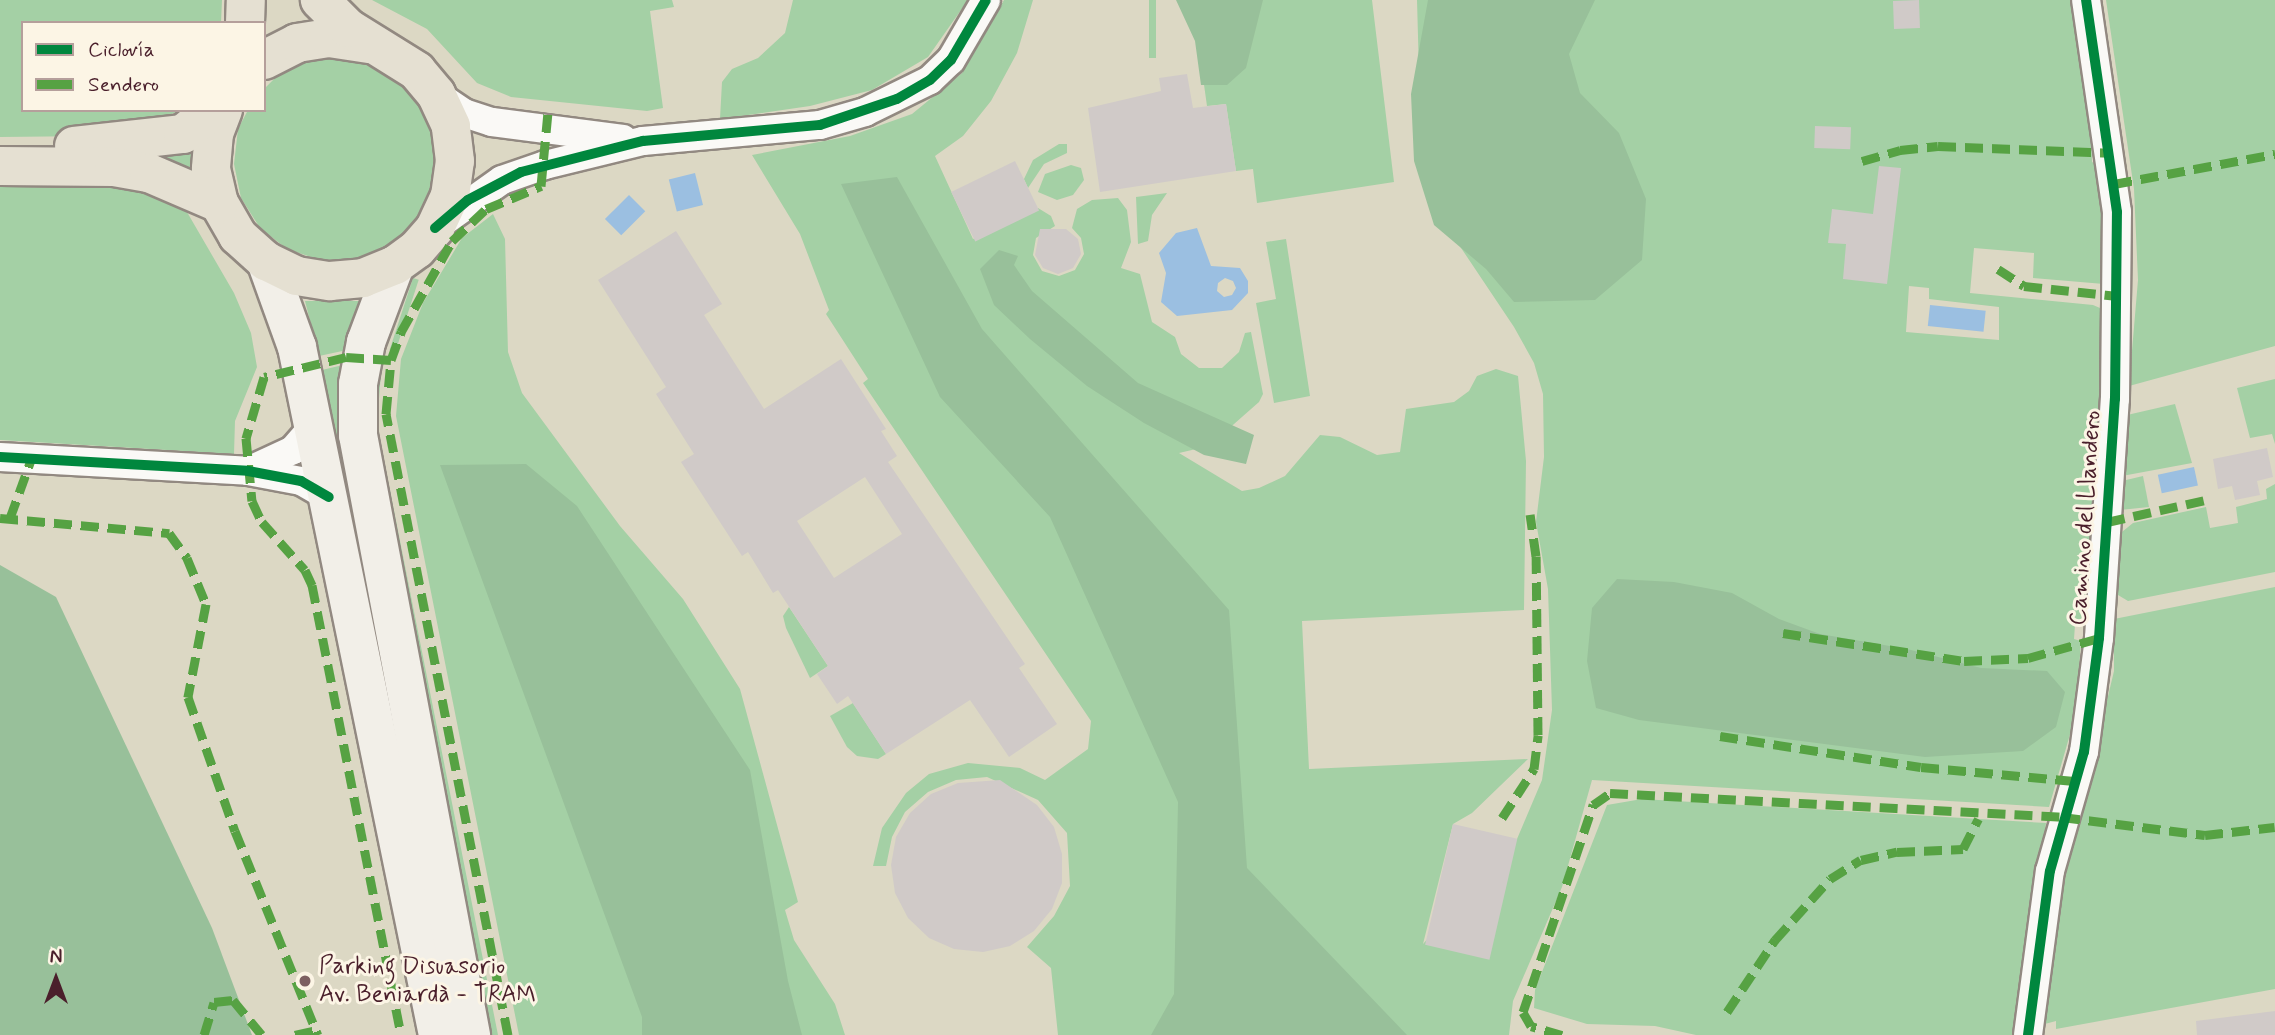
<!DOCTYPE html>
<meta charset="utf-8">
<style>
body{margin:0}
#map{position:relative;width:2275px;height:1035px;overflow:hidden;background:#dcd8c4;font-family:Mynerve,sans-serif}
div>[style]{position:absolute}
.green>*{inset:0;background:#a4d0a5;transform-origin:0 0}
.forest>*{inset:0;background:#98c09a}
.water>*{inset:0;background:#9bbfe1;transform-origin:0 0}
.building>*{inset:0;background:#d0cac8;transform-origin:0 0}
.roads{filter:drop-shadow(2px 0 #928981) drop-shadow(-2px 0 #928981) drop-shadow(0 2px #928981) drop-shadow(0 -2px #928981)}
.street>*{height:28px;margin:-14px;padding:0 14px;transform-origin:14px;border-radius:14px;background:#faf9f6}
.secondary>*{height:38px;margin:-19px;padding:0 19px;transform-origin:19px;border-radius:19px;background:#f2efe8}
.primary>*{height:38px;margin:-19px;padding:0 19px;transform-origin:19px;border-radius:19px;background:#e5e0d2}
.highway>*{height:38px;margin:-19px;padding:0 19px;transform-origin:19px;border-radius:19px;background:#e5e0d2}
.quiet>*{height:9px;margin-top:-4.5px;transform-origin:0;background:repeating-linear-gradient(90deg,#56a243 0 18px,transparent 0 27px)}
.cycleway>*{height:10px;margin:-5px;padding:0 5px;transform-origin:5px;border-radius:5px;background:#00873e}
.dots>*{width:19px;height:19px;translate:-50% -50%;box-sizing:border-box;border:4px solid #fcf5e5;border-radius:50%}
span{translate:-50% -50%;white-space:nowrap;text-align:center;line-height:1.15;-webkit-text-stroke:6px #fcf5e5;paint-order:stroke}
.street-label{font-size:24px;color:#4a1f2b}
.poi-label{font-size:24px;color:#4a1f2b}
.left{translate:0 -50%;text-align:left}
.legend{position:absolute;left:21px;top:21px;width:245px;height:91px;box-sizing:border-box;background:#fcf5e5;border:2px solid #b59f9b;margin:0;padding:9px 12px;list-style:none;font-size:21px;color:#4a1f2b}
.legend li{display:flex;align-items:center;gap:14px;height:35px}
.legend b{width:35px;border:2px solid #b59f9b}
.north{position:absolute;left:21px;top:944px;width:70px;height:70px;-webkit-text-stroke:5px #fcf5e5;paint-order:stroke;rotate:0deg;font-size:19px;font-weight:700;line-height:28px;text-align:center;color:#4a1f2b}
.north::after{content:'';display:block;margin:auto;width:24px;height:32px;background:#4a1f2b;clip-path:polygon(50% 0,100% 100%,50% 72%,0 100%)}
</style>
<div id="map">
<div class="green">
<div style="clip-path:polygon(0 0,222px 0,221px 23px,23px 23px,23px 110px,181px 110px,145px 125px,94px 136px,0 137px)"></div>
<div style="clip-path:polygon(372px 0,672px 0,674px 7px,650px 11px,663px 108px,647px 111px,511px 97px,477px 83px,427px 29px)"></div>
<div style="clip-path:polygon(793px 0,968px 0,928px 57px,872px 90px,810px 106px,720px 119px,722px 82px,732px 69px,758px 58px,785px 33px)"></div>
<div style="clip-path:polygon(evenodd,1004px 0,1033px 0,1017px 53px,991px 101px,963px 136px,935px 156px,973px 239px,1038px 208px,1051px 216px,1055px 226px,1036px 238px,1033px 255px,1042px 271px,1059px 276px,1075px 270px,1084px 254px,1081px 238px,1072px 228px,1077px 209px,1092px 200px,1118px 198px,1127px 210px,1131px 242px,1121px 268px,1140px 274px,1152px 322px,1175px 337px,1181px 354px,1199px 368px,1222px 368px,1239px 352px,1245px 333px,1251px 332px,1263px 394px,1259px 402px,1209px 446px,1179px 453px,1242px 491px,1259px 488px,1285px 476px,1320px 435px,1340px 437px,1377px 455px,1400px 452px,1406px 409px,1454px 402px,1469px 391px,1477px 376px,1496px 369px,1518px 376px,1526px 461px,1524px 610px,1302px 621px,1309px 769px,1528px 759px,1472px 813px,1453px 824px,1423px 944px,1517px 839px,1542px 780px,1552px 710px,1548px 589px,1536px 522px,1544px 457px,1543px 394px,1534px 363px,1514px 327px,1437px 212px,1421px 146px,1417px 0,2073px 0,2091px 111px,2092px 162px,2104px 169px,2104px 284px,2033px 278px,2034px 253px,1974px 248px,1970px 293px,2093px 305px,2107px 311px,2100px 466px,2083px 620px,2075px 625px,2074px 639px,2081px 641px,2078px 685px,2073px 724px,2049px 807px,1592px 780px,1562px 887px,1513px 1001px,1509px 1035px,1058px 1035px,1051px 968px,1027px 947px,1054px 916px,1070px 886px,1067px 833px,1038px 800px,987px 777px,956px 780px,928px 792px,905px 812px,892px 837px,886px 866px,873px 866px,882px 828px,906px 793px,929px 774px,968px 763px,1020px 768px,1045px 780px,1088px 749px,1091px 721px,863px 383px,868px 379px,826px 314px,829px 310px,800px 234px,752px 155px,850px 136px,912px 114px,962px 73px,1004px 0,1909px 286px,1929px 288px,1929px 299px,1999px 307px,1999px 340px,1906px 332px,1909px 286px)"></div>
<div style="left:1149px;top:0;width:7px;height:58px"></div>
<div style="clip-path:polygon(1192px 0,1372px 0,1394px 182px,1257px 203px,1253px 169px,1236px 171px,1226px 104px,1207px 106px)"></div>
<div style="clip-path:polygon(2106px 0,2275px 0,2275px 346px,2129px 386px,2138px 280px,2134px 189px)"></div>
<div style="clip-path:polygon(344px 57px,376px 64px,404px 81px,425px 106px,437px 136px,439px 169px,431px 200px,414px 228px,388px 248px,355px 260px,320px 260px,287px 249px,260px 228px,241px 198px,234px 164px,238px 129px,248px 110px,264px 110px,264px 89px,279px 74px,311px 60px)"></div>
<div style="clip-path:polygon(1059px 144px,1067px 144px,1067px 153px,1044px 164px,1028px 188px,1024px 179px,1033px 160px)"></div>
<div style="clip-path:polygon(192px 146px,192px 173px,153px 157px)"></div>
<div style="clip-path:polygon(1071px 165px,1081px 168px,1084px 180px,1073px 195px,1057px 200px,1038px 192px,1045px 174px)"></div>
<div style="clip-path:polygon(0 181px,120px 181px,180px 200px,234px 293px,251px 333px,257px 367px,235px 421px,234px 454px,0 440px)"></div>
<div style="clip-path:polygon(1167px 193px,1152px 215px,1148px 241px,1138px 244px,1136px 197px)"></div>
<div style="clip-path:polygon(493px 214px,505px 239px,508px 352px,522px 393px,620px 526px,683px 599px,740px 689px,798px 902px,785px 910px,794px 940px,835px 1004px,845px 1035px,519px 1035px,396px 416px,401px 359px,423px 303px,462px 238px)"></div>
<div style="clip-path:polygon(1286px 239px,1310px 396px,1274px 403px,1256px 303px,1276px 299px,1266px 242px)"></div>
<div style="left:413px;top:278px;width:6px;height:76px;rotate:18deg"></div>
<div style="clip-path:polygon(305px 301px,362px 301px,347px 350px,319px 356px)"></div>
<div style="clip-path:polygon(343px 365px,338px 413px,342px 456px,339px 457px,322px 370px)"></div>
<div style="clip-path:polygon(374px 372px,381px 373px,377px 424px,384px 460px,498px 1035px,490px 1035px,375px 463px)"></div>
<div style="clip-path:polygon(2275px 379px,2275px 444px,2272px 434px,2250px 438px,2237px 388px)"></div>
<div style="clip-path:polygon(2175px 404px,2192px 463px,2122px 476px,2127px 415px)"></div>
<div style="clip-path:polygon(2143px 476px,2149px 507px,2120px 510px,2122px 481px)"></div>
<div style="clip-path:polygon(2275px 484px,2275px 572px,2128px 601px,2113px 592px,2117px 536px,2133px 523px,2206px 507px,2210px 528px,2238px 523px,2236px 507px,2267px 499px,2266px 489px)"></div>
<div style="clip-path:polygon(2275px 587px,2275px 989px,2056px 1029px,2056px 1021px,2041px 1025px,2066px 873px,2114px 671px,2114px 619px)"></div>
<div style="clip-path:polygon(789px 607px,828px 666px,810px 678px,786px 628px,783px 616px)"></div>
<div style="clip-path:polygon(853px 703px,886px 754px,878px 759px,857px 756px,847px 747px,830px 716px)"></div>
<div style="clip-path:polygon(1642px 799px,2046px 823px,2017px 1035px,1696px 1035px,1655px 1026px,1587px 1024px,1534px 1008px,1535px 990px,1607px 805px)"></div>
</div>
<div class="forest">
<div style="clip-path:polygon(1176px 0,1263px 0,1246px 68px,1227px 85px,1201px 85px,1195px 41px)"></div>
<div style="clip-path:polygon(1428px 0,1595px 0,1569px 54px,1580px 93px,1619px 133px,1646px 199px,1642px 260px,1595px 300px,1514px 302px,1486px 269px,1434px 225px,1414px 161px,1411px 94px)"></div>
<div style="clip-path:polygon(897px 177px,982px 329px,1229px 610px,1247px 868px,1407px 1035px,1151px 1035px,1174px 994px,1178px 802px,1050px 517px,940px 397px,841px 184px)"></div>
<div style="clip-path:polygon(999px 250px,1018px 256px,1014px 265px,1032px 291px,1138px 383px,1254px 435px,1246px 464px,1204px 455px,1144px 423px,1087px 386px,1030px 339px,994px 305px,980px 269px)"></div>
<div style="clip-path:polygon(526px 464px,577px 506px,750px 770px,788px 981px,802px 1035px,642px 1035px,642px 1017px,440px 465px)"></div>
<div style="clip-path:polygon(0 565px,56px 597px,212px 928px,252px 1035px,0 1035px)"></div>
<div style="clip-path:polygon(1617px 579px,1674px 582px,1732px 593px,1779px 619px,1820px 634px,1907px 649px,1981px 668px,2047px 671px,2065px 692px,2056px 727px,2023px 751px,1925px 757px,1639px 720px,1596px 708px,1587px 661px,1592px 608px)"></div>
</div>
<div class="water">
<div style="left:695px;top:173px;width:33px;height:27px;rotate:76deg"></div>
<div style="left:629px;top:195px;width:23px;height:34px;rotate:45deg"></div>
<div style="clip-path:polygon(evenodd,1197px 228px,1211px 266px,1240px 268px,1248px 281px,1248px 293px,1232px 310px,1177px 316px,1161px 302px,1166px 273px,1159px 253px,1176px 233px,1197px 228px,1225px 278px,1233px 281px,1236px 288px,1232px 295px,1224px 297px,1217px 291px,1218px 283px,1225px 278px)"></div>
<div style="left:1930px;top:305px;width:56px;height:21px;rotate:6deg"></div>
<div style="left:2194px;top:467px;width:19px;height:37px;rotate:78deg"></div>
</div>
<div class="building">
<div style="left:1919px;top:0;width:28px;height:26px;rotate:88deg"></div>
<div style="clip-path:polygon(1187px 74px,1193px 108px,1226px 104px,1236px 171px,1100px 192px,1088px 108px,1161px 91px,1159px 78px)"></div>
<div style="left:1815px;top:126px;width:36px;height:22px;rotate:2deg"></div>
<div style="left:1015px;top:161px;width:55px;height:71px;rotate:64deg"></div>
<div style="clip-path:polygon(1879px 166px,1901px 168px,1887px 284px,1843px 279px,1846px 244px,1828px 243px,1832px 209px,1873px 214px)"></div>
<div style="clip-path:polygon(1040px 229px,1066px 229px,1078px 239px,1081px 254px,1073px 268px,1058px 274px,1043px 268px,1035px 255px)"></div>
<div style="clip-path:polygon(evenodd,676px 231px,722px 304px,704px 315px,764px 409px,841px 359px,886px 429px,881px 431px,897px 456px,888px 462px,1025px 664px,1019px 668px,1057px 724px,1009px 757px,970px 700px,886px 754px,848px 696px,837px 704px,817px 674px,828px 666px,778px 590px,773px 593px,748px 552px,742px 556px,681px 462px,694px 454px,656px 394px,666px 387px,598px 280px,676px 231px,865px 477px,902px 534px,834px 578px,797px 521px,865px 477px)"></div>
<div style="clip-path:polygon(2267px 448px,2273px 477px,2257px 481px,2260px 495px,2235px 500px,2232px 486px,2218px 489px,2213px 459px)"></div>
<div style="clip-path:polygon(1000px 780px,1037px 805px,1054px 827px,1062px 854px,1062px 883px,1052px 909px,1034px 931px,1010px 946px,983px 952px,954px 949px,929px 938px,908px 918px,895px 893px,891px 865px,896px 837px,910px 813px,931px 794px,958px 783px)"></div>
<div style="left:1453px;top:824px;width:66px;height:124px;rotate:13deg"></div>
<div style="clip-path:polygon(2275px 1011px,2275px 1035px,2197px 1035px,2196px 1021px)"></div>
</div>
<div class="roads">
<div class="street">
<div style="left:436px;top:94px;width:34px;rotate:34deg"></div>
<div style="left:464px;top:113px;width:29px;rotate:18deg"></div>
<div style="left:492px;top:122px;width:132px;rotate:7.4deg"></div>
<div style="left:440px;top:224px;width:76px;rotate:-35.4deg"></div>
<div style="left:502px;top:180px;width:46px;rotate:-19.2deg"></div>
<div style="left:545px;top:165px;width:101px;rotate:-13.8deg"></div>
<div style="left:643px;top:141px;width:178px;rotate:-5.2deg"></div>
<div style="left:820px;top:125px;width:47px;rotate:-16.1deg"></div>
<div style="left:865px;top:112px;width:72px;rotate:-26.2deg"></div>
<div style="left:930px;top:80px;width:29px;rotate:-44deg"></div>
<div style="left:951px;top:60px;width:69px;rotate:-59.7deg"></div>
<div style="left:0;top:457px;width:248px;rotate:3.2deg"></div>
<div style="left:248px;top:471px;width:54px;rotate:10.7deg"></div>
<div style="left:301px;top:481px;width:32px;rotate:30deg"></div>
<div style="left:248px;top:471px;width:50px;rotate:-25deg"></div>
<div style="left:293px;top:450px;width:30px;rotate:-49deg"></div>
<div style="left:2028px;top:1035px;width:165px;rotate:-82.4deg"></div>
<div style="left:2050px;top:871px;width:124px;rotate:-74.1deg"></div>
<div style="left:2084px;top:752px;width:115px;rotate:-82.5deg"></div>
<div style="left:2099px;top:638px;width:240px;rotate:-86.2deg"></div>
<div style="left:2115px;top:399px;width:187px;rotate:-89.4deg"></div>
<div style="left:2117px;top:212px;width:214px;rotate:-98.3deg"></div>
</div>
<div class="secondary">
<div style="left:266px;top:261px;width:91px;rotate:70.2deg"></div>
<div style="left:297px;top:347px;width:702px;rotate:78.42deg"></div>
<div style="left:395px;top:265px;width:82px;rotate:110.6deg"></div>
<div style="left:366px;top:342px;width:43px;rotate:100.8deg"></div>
<div style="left:358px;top:384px;width:51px;rotate:90deg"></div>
<div style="left:358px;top:435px;width:611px;rotate:79.33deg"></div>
</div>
<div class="primary">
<div style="left:245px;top:23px;width:23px;rotate:-88deg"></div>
<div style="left:264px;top:60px;width:37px;rotate:-27deg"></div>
<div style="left:297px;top:43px;width:32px;rotate:-9deg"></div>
<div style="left:329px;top:38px;width:40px;rotate:8.5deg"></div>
<div style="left:223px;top:110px;width:25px;rotate:111deg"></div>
<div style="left:214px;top:133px;width:36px;rotate:95deg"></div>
<div style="left:211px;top:169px;width:35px;rotate:77deg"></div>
<div style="left:219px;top:203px;width:38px;rotate:60deg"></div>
<div style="left:238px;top:236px;width:38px;rotate:42deg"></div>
<div style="left:266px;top:261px;width:34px;rotate:26deg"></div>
<div style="left:297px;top:276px;width:33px;rotate:9deg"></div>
<div style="left:330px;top:281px;width:33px;rotate:-5deg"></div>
<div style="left:363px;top:278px;width:35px;rotate:-22deg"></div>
<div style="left:395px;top:265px;width:27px;rotate:-36deg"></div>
<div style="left:417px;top:249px;width:28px;rotate:-49deg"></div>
<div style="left:435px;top:228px;width:35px;rotate:-65deg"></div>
<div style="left:450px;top:196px;width:35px;rotate:-82deg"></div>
<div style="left:455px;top:161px;width:35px;rotate:-97deg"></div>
<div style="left:451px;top:126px;width:35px;rotate:-115deg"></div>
<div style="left:436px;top:94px;width:30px;rotate:-130deg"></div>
<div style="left:417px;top:71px;width:81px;rotate:-148.1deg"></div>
<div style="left:348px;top:28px;width:40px;rotate:-135deg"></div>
</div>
<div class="highway">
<div style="left:74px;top:146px;width:110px;rotate:-6.3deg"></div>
<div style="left:183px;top:134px;width:38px;rotate:-39deg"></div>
<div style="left:0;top:166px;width:114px;rotate:0.5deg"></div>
<div style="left:114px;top:167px;width:36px;rotate:10deg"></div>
<div style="left:149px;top:173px;width:76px;rotate:23.2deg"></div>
</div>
</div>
<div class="quiet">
<div style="left:1862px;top:161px;width:40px;rotate:-16deg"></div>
<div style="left:1900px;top:150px;width:38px;rotate:-6deg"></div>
<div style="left:1938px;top:146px;width:171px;rotate:2.3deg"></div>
<div style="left:2114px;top:184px;width:164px;rotate:-10.6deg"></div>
<div style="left:1998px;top:269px;width:31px;rotate:33deg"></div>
<div style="left:2024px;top:286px;width:94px;rotate:6.1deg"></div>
<div style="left:391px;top:360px;width:45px;rotate:-176.2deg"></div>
<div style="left:346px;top:357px;width:84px;rotate:166.3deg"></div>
<div style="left:264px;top:377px;width:64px;rotate:106.4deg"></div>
<div style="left:246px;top:438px;width:63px;rotate:84.6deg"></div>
<div style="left:252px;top:501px;width:23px;rotate:65deg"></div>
<div style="left:262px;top:522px;width:64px;rotate:48.1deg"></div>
<div style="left:305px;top:570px;width:17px;rotate:65deg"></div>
<div style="left:312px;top:585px;width:459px;rotate:78.8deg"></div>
<div style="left:0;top:518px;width:170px;rotate:5.1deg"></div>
<div style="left:169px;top:533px;width:31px;rotate:54deg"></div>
<div style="left:187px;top:558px;width:50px;rotate:67.6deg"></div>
<div style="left:206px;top:604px;width:95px;rotate:101deg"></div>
<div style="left:188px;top:697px;width:142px;rotate:70.7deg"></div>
<div style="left:235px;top:831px;width:220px;rotate:67.9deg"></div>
<div style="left:10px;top:518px;width:62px;rotate:-70.1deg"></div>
<div style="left:2107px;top:522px;width:106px;rotate:-12.6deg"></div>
<div style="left:1783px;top:633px;width:183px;rotate:8.8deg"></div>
<div style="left:1964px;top:661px;width:64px;rotate:-2.7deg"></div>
<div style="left:2028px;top:658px;width:74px;rotate:-15.7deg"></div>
<div style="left:1720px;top:736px;width:203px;rotate:8.8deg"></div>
<div style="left:1921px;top:767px;width:154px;rotate:5.2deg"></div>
<div style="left:1502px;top:818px;width:59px;rotate:-56.9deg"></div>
<div style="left:1534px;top:769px;width:34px;rotate:-83deg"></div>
<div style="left:1538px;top:735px;width:179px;rotate:-90.6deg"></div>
<div style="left:1536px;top:556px;width:42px;rotate:-98.1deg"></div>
<div style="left:1727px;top:1012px;width:87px;rotate:-56.3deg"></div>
<div style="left:1775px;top:940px;width:82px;rotate:-48deg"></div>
<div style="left:1830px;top:879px;width:36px;rotate:-32deg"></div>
<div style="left:1861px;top:860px;width:37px;rotate:-13deg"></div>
<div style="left:1897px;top:852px;width:66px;rotate:-2.6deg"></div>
<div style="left:1963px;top:849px;width:34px;rotate:-63deg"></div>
<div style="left:204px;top:1035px;width:34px;rotate:-73deg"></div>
<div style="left:214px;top:1002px;width:19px;rotate:-6deg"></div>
<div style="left:233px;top:1000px;width:45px;rotate:50.4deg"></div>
<div style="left:295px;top:1035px;width:22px;rotate:-13deg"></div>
<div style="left:508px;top:1035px;width:633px;rotate:-101.11deg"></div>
<div style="left:386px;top:414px;width:54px;rotate:-84.7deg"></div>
<div style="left:391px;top:360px;width:30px;rotate:-70deg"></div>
<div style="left:401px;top:332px;width:104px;rotate:-60.7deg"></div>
<div style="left:452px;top:241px;width:47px;rotate:-43.3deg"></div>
<div style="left:486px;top:209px;width:60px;rotate:-22.7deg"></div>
<div style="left:541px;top:186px;width:74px;rotate:-84.6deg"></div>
<div style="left:1562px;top:1035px;width:32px;rotate:-164deg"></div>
<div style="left:1531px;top:1026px;width:16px;rotate:-120deg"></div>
<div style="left:1523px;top:1012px;width:219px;rotate:-71.3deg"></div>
<div style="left:1593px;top:805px;width:21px;rotate:-35deg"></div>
<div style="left:1610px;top:793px;width:453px;rotate:3deg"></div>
<div style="left:2062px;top:817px;width:144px;rotate:7.2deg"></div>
<div style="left:2205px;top:835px;width:70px;rotate:-6.5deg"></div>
</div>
<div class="cycleway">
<div style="left:435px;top:228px;width:43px;rotate:-40.3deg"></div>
<div style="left:468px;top:200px;width:60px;rotate:-27.8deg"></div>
<div style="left:521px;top:172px;width:126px;rotate:-14.3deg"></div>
<div style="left:643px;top:141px;width:178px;rotate:-5.2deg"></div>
<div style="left:820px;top:125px;width:81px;rotate:-18.7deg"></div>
<div style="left:897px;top:99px;width:38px;rotate:-30deg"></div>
<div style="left:930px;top:80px;width:29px;rotate:-44deg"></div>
<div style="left:951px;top:60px;width:69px;rotate:-59.7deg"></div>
<div style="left:0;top:457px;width:248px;rotate:3.2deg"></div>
<div style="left:248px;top:471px;width:54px;rotate:10.7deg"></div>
<div style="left:301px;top:481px;width:32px;rotate:30deg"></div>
<div style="left:2028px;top:1035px;width:165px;rotate:-82.4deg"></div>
<div style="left:2050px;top:871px;width:124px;rotate:-74.1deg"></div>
<div style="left:2084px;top:752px;width:115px;rotate:-82.5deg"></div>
<div style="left:2099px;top:638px;width:240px;rotate:-86.2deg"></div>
<div style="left:2115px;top:399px;width:187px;rotate:-89.4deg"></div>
<div style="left:2117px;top:212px;width:214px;rotate:-98.3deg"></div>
</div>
<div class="dots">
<div style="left:305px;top:981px;background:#7d6061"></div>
</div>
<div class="street-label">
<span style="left:2086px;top:518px;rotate:-86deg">Camino del Llandero</span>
</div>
<div class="poi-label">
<span class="left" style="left:319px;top:981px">Parking Disuasorio<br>Av. Beniardà - TRAM</span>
</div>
<ul class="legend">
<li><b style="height:9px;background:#00873e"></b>Ciclovía</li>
<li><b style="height:9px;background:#56a243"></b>Sendero</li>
</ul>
<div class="north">N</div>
</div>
